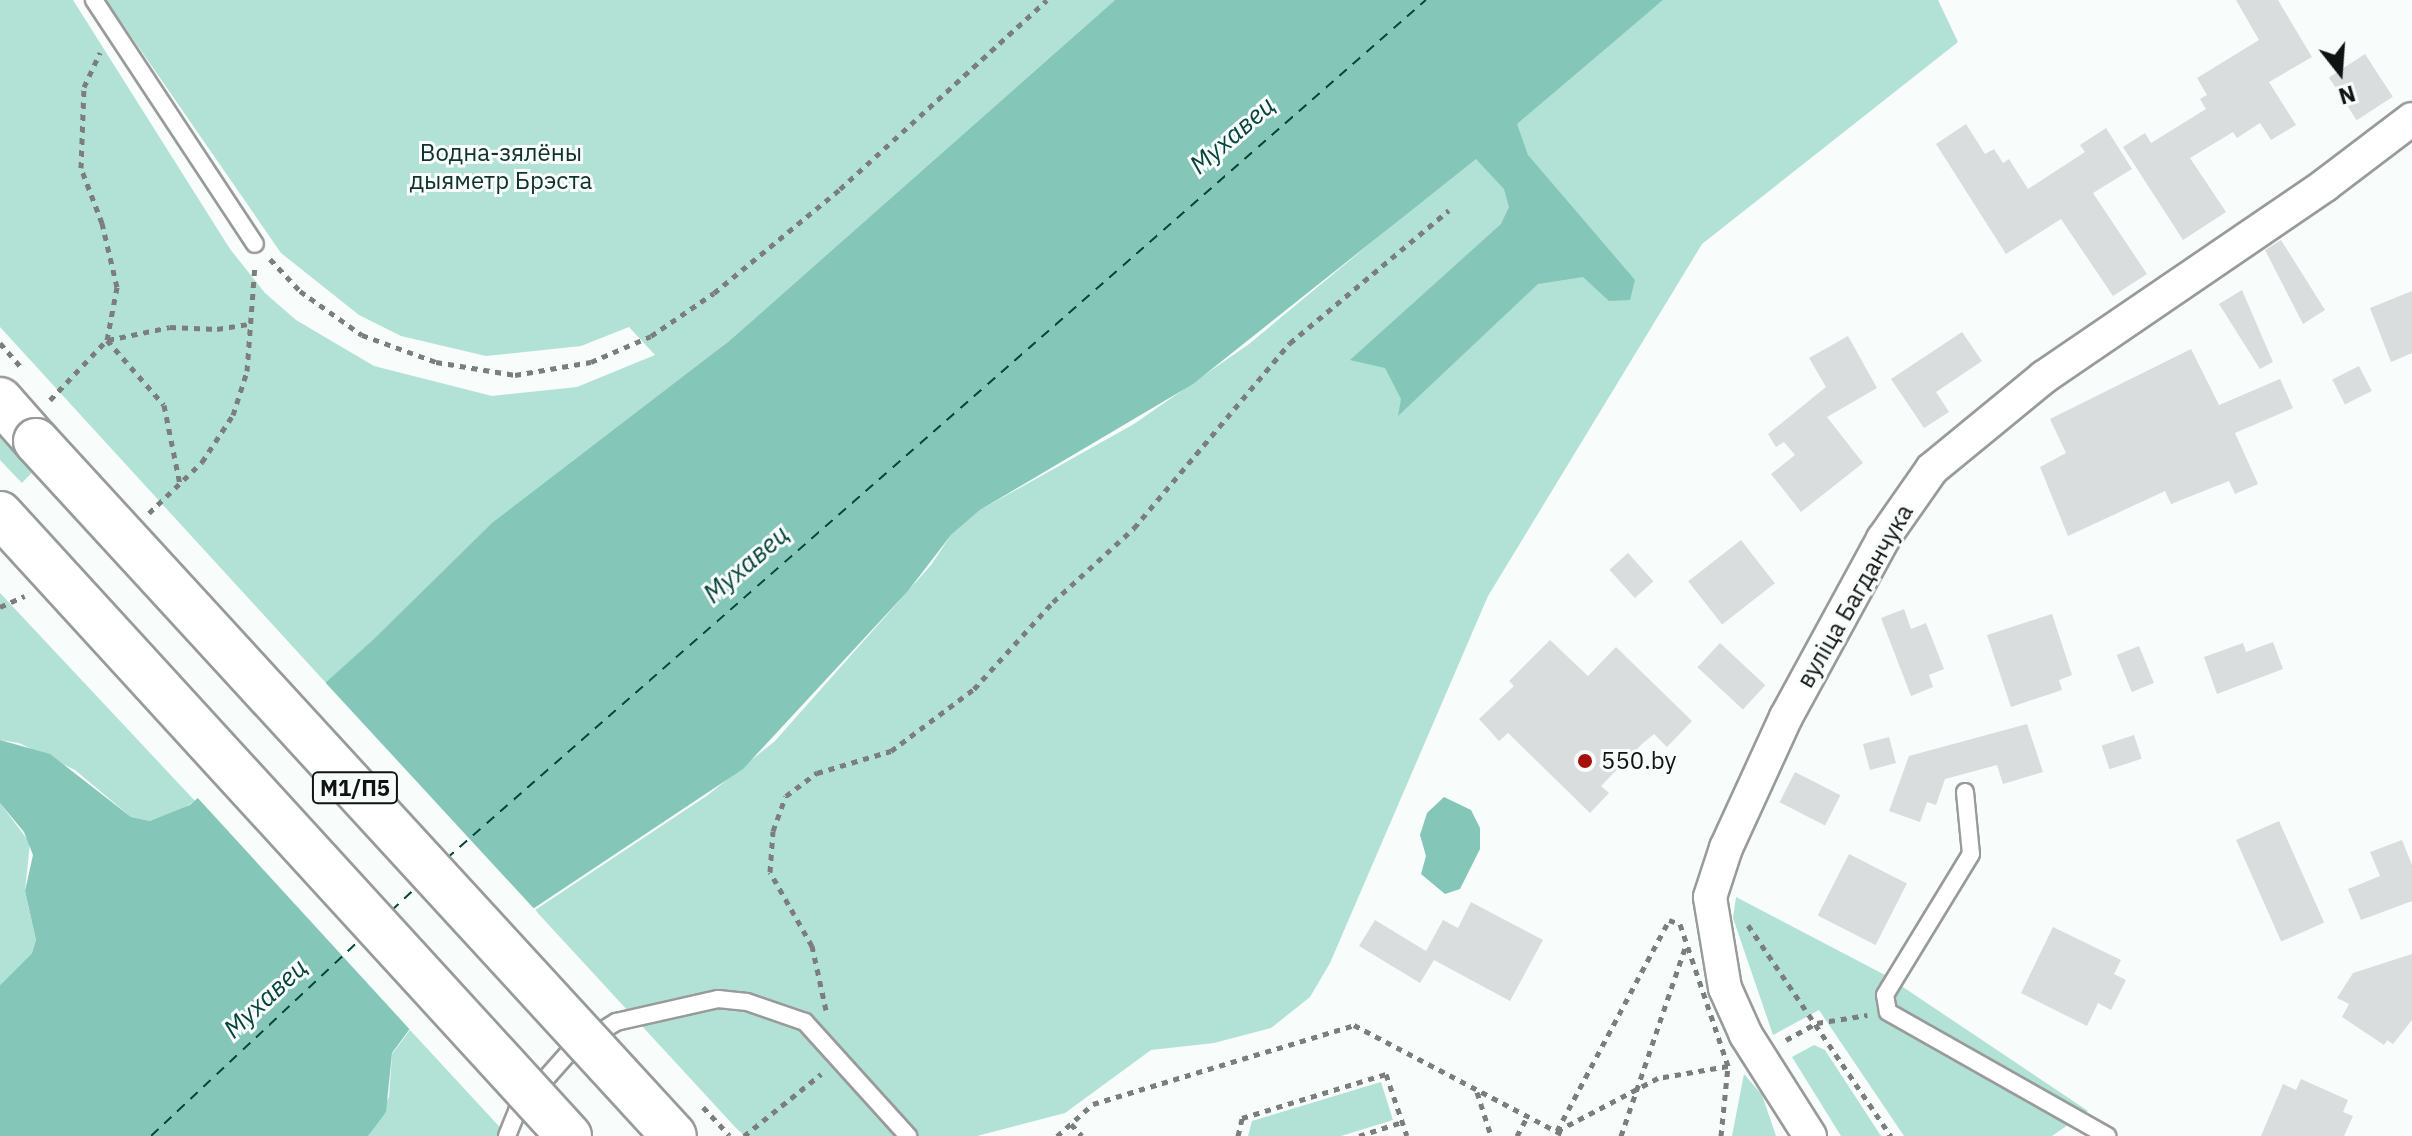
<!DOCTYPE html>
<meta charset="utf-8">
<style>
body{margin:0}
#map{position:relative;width:2412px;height:1136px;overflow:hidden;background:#f8fcfb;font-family:"IBM Plex Sans",sans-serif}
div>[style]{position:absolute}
.green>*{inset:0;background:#b2e1d6}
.water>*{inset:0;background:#84c7b9}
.pier>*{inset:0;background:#f8fcfb}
.ferry>*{height:2px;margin-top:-1px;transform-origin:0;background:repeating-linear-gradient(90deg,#05443a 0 10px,transparent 0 18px)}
.building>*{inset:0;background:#dadddd;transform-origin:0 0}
.path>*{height:5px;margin-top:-2.5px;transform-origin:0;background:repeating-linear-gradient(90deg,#7b7e7d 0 6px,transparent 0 12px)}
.roads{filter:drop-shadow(2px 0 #989b9a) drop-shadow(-2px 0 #989b9a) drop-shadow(0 2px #989b9a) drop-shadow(0 -2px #989b9a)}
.service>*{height:16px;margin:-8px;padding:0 8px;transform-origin:8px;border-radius:8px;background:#fff}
.minor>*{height:32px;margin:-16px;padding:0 16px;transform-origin:16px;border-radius:16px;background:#fff}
.trunk>*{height:44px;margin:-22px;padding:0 22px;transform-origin:22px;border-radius:22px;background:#fff}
.path-bridge>*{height:5px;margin-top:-2.5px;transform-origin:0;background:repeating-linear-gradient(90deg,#7b7e7d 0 6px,transparent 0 12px)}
.bridges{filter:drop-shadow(2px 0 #989b9a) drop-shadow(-2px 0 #989b9a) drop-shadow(0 2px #989b9a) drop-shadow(0 -2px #989b9a)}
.trunk-bridge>*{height:44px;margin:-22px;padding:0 22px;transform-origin:22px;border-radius:22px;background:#fff}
.dots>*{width:22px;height:22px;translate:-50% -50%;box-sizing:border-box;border:4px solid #f8fcfb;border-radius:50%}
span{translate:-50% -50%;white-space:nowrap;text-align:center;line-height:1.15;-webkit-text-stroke:6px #f8fcfb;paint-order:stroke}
.shield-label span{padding:2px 6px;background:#f8fcfb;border:2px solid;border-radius:6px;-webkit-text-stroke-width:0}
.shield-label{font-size:22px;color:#111312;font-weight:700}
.park-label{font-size:24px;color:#11322c}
.street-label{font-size:24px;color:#111312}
.poi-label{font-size:24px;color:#111312}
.left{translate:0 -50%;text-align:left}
.water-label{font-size:26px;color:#05443a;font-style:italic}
.north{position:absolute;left:2300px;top:32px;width:80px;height:80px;-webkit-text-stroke:6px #f8fcfb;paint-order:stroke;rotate:163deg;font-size:22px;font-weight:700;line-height:32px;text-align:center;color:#111312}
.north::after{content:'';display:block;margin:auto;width:28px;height:36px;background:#111312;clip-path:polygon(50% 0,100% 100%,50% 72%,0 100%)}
</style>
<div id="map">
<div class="green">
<div style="clip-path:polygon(0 0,73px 0,230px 249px,265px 293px,296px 320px,374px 366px,492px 396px,577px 387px,655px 355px,629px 327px,581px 346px,486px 356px,401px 336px,359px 315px,281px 253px,106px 0,1115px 0,728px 342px,326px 683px,0 327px)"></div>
<div style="clip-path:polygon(1663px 0,1938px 0,1958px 42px,1702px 244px,1488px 596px,1330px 963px,1310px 997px,1271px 1028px,1214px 1043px,1151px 1050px,1065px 1113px,977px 1136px,745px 1136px,736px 1128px,535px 910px,708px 795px,775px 741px,931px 565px,951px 535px,980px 510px,1134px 424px,1249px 344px)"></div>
<div style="clip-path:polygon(0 431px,35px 469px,22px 483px,0 460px)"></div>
<div style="clip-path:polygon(0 593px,195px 801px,170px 817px,150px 821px,131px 817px,75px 770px,19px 743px,0 740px)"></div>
<div style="clip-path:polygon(0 803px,30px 843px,25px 891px,36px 940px,32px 953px,0 985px)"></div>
<div style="clip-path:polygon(1736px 897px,1885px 975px,2088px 1111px,2052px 1136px,1904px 1136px,1819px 1010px,1773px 1035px,1733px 918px)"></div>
<div style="clip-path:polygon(410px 1030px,508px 1136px,368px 1136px,389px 1097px,392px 1054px)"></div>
<div style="clip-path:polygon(1814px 1045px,1825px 1050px,1881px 1136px,1841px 1136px,1792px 1057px)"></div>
<div style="clip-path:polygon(1744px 1074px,1762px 1095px,1776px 1136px,1732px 1136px)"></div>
<div style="clip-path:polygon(1381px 1082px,1393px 1120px,1341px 1136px,1248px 1136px,1252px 1121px)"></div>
</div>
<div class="water">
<div style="clip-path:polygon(1115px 0,1663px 0,1517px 124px,1528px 155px,1635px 280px,1630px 300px,1609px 301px,1583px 277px,1538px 284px,1398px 416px,1401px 399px,1385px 368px,1350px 360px,1501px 224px,1509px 207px,1504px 189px,1476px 159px,1193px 384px,980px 510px,951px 535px,908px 591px,743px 769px,465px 954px,392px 1053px,386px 1112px,368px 1136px,0 1136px,0 985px,32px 953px,36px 940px,25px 891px,33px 855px,24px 832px,0 803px,0 740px,50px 754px,131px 817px,150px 821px,190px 805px,374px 639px,492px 523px,728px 342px)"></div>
<div style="clip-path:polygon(1444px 797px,1471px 810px,1480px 828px,1480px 849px,1460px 889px,1445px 894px,1421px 874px,1426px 856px,1420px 835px,1427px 813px)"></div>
</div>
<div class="pier">
<div style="clip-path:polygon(323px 680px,538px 913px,468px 957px,413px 1033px,195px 795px)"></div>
</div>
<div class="ferry">
<div style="left:446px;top:859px;width:1303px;rotate:-41.24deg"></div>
<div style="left:391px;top:911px;width:34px;rotate:-43deg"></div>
<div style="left:151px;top:1136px;width:287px;rotate:-43.2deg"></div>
</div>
<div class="building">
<div style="clip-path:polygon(2236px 0,2278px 0,2312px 57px,2269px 82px,2296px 125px,2271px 140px,2260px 123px,2237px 138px,2233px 132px,2190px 158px,2226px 212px,2183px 240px,2123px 147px,2145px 133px,2151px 143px,2206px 109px,2200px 99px,2207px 95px,2197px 78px,2259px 40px)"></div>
<div style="left:2365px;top:54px;width:51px;height:43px;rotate:57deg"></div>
<div style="clip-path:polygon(1966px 124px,1985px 154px,1994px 149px,2003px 163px,2009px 159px,2028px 189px,2085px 152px,2080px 145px,2106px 128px,2132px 169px,2093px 193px,2147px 274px,2113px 296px,2061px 219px,2006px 254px,1936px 144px)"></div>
<div style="clip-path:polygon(2281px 240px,2325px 310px,2303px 324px,2265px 250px)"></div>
<div style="clip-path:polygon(2242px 290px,2273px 362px,2260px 369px,2219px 304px)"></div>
<div style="clip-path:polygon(2412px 291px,2412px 353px,2391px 362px,2370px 308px)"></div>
<div style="clip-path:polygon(1962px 332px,1982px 361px,1936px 392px,1949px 412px,1924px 428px,1891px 379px)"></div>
<div style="clip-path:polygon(1848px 336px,1877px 388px,1827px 417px,1863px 463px,1801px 512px,1771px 474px,1795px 455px,1784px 442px,1776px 447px,1768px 434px,1826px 387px,1809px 358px)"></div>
<div style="clip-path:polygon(2191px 349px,2219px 405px,2280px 379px,2293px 408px,2235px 433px,2258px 484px,2235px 494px,2229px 481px,2171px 504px,2165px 491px,2068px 536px,2040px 467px,2066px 453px,2050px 419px)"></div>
<div style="left:2359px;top:366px;width:28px;height:30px;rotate:63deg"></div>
<div style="left:1741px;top:540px;width:55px;height:67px;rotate:52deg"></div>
<div style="left:1628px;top:553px;width:38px;height:25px;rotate:48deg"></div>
<div style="clip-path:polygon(1904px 609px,1911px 629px,1926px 623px,1944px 669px,1929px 675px,1933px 687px,1911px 696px,1881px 618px)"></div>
<div style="clip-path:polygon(2052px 614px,2072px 675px,2059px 680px,2062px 690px,2011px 707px,1987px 635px)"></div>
<div style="clip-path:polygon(1550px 640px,1588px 676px,1616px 647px,1692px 721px,1667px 747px,1654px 734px,1642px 744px,1601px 786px,1609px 793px,1590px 813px,1508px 733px,1499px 741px,1479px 719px,1514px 686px,1509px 681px)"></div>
<div style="clip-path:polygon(2273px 642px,2283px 669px,2217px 694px,2204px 657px,2243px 643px,2246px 652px)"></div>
<div style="left:1720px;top:643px;width:62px;height:33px;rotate:43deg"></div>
<div style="left:2139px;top:646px;width:40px;height:24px;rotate:68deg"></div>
<div style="clip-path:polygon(2027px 724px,2043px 772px,2003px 784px,1997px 765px,1945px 779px,1936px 805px,1927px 802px,1920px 822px,1889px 811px,1909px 756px)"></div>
<div style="left:2134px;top:735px;width:25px;height:34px;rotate:72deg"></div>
<div style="left:1889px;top:737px;width:27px;height:27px;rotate:75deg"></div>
<div style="left:1795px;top:772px;width:51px;height:34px;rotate:27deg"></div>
<div style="left:2279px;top:821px;width:111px;height:47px;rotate:66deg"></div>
<div style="clip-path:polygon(2402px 840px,2412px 865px,2412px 901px,2361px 920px,2348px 889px,2380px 876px,2370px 852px)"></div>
<div style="left:1849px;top:854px;width:65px;height:69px;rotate:27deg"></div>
<div style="clip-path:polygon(1471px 902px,1543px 940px,1510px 1001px,1434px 960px,1420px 983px,1359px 946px,1375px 920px,1426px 951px,1443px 920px,1458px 928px)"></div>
<div style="clip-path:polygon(2053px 927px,2121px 960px,2114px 974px,2126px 980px,2111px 1010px,2098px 1003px,2087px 1026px,2021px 993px)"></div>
<div style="clip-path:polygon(2412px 954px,2412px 1020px,2393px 1044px,2387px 1040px,2384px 1045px,2342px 1017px,2349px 1004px,2337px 998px,2353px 973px)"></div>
<div style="clip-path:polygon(2301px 1079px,2348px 1100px,2343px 1112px,2353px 1116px,2344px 1136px,2261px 1136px,2283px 1084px,2296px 1090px)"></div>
</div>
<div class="path">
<div style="left:270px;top:259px;width:44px;rotate:46.8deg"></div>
<div style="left:300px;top:291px;width:76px;rotate:35.4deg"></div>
<div style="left:362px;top:335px;width:79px;rotate:20deg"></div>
<div style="left:436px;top:362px;width:80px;rotate:9.3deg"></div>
<div style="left:515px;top:375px;width:77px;rotate:-9.7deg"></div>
<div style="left:591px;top:362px;width:65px;rotate:-23.4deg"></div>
<div style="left:651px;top:336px;width:76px;rotate:-34.3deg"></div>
<div style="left:714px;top:293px;width:163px;rotate:-39.5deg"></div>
<div style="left:840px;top:189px;width:280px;rotate:-42.4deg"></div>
<div style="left:107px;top:340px;width:86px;rotate:48.8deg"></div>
<div style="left:164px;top:405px;width:81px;rotate:78.6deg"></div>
<div style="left:108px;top:340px;width:63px;rotate:-11.8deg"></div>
<div style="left:170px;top:327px;width:47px;rotate:2.4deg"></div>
<div style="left:217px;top:329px;width:36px;rotate:-9deg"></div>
<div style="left:0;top:343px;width:32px;rotate:49deg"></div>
<div style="left:50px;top:400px;width:83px;rotate:-46.5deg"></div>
<div style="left:107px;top:340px;width:54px;rotate:-79.3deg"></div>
<div style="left:117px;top:287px;width:66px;rotate:-103.2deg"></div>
<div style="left:102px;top:223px;width:59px;rotate:-110.9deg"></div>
<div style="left:81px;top:168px;width:81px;rotate:-87.9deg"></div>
<div style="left:84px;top:87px;width:38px;rotate:-65deg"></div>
<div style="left:149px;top:513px;width:74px;rotate:-43.9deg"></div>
<div style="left:202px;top:462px;width:56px;rotate:-56.6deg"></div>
<div style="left:233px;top:415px;width:46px;rotate:-72.3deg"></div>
<div style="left:247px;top:371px;width:106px;rotate:-85.7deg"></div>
<div style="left:0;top:607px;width:27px;rotate:-24deg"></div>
<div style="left:1669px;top:920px;width:12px;rotate:20deg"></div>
<div style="left:1680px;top:924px;width:150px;rotate:71.3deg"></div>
<div style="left:1728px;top:1066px;width:71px;rotate:170.3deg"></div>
<div style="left:1658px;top:1078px;width:114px;rotate:152.3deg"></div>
<div style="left:1557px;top:1131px;width:239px;rotate:-62deg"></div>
<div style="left:1748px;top:925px;width:255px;rotate:55.9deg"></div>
<div style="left:826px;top:1010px;width:66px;rotate:-102.3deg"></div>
<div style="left:812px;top:946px;width:85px;rotate:-119.6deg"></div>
<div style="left:770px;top:872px;width:41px;rotate:-85.8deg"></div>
<div style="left:773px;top:831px;width:37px;rotate:-70deg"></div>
<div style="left:786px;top:796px;width:39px;rotate:-37deg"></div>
<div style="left:817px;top:773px;width:77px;rotate:-16.6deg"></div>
<div style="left:891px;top:751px;width:104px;rotate:-36.8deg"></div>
<div style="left:974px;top:689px;width:118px;rotate:-47.8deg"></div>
<div style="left:1053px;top:602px;width:110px;rotate:-42.4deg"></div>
<div style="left:1134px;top:528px;width:242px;rotate:-49.9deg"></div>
<div style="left:1290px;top:343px;width:207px;rotate:-39.9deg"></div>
<div style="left:1786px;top:1040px;width:35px;rotate:-29deg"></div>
<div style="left:1817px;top:1023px;width:51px;rotate:-9.1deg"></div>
<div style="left:1477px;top:1092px;width:46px;rotate:72.3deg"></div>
<div style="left:1071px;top:1124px;width:16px;rotate:47deg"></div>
<div style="left:729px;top:1135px;width:1px;rotate:45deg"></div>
<div style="left:744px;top:1136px;width:99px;rotate:-38.8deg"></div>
<div style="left:1057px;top:1136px;width:48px;rotate:-41.6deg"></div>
<div style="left:1093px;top:1104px;width:273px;rotate:-16.8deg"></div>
<div style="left:1354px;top:1025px;width:238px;rotate:27.7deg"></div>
<div style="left:1238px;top:1136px;width:18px;rotate:-77deg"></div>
<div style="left:1242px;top:1118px;width:151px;rotate:-17deg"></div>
<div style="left:1386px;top:1074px;width:65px;rotate:71.3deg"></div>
<div style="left:1359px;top:1136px;width:45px;rotate:-18deg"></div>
<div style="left:1517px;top:1136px;width:21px;rotate:-62deg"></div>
<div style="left:1621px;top:1136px;width:199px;rotate:-71.2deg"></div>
<div style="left:1721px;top:1136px;width:70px;rotate:-84.3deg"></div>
</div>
<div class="roads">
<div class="service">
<div style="left:94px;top:0;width:292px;rotate:56.6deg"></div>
<div style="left:1965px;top:792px;width:62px;rotate:84.5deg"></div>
<div style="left:1971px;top:854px;width:165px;rotate:121.4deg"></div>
<div style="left:1885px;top:995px;width:17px;rotate:80deg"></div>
<div style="left:1888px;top:1012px;width:252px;rotate:29.5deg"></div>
<div style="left:507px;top:1136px;width:27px;rotate:-68deg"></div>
<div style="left:517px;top:1111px;width:83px;rotate:-48.4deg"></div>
<div style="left:572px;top:1049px;width:52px;rotate:-31.5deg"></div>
<div style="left:616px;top:1022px;width:105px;rotate:-12.7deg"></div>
<div style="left:718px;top:999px;width:29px;rotate:6deg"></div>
<div style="left:747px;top:1002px;width:61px;rotate:19deg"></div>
<div style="left:805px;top:1022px;width:154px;rotate:47.9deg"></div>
</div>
<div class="minor">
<div style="left:1810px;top:1136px;width:120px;rotate:-122.4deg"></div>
<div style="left:1746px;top:1035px;width:51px;rotate:-114.1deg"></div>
<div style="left:1725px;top:988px;width:92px;rotate:-99.4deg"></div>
<div style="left:1710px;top:897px;width:52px;rotate:-71.9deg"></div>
<div style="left:1726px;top:848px;width:144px;rotate:-65.4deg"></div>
<div style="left:1786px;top:717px;width:203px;rotate:-61.4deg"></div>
<div style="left:1883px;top:539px;width:85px;rotate:-55deg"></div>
<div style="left:1932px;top:469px;width:145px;rotate:-39.4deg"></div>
<div style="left:2044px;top:377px;width:340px;rotate:-34.3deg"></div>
<div style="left:2325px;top:185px;width:109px;rotate:-37.2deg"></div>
</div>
<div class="trunk">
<div style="left:0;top:400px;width:55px;rotate:48.7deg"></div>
</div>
</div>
<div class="path-bridge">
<div style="left:703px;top:1107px;width:38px;rotate:47deg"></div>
</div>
<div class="bridges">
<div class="trunk-bridge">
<div style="left:36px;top:441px;width:943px;rotate:47.45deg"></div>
<div style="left:0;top:514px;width:843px;rotate:47.55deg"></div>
</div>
</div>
<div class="dots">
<div style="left:1585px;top:761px;background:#a5100c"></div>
</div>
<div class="shield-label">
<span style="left:355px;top:788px">М1/П5</span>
</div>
<div class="park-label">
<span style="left:501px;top:167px">Водна-зялёны<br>дыяметр Брэста</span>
</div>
<div class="street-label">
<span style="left:1855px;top:596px;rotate:-60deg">вуліца Багданчука</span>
</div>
<div class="poi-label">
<span class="left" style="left:1601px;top:761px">550.by</span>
</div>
<div class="water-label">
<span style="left:1232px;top:135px;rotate:-41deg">Мухавец</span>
<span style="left:746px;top:564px;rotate:-41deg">Мухавец</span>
<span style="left:265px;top:998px;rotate:-43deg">Мухавец</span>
</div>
<div class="north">N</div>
</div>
